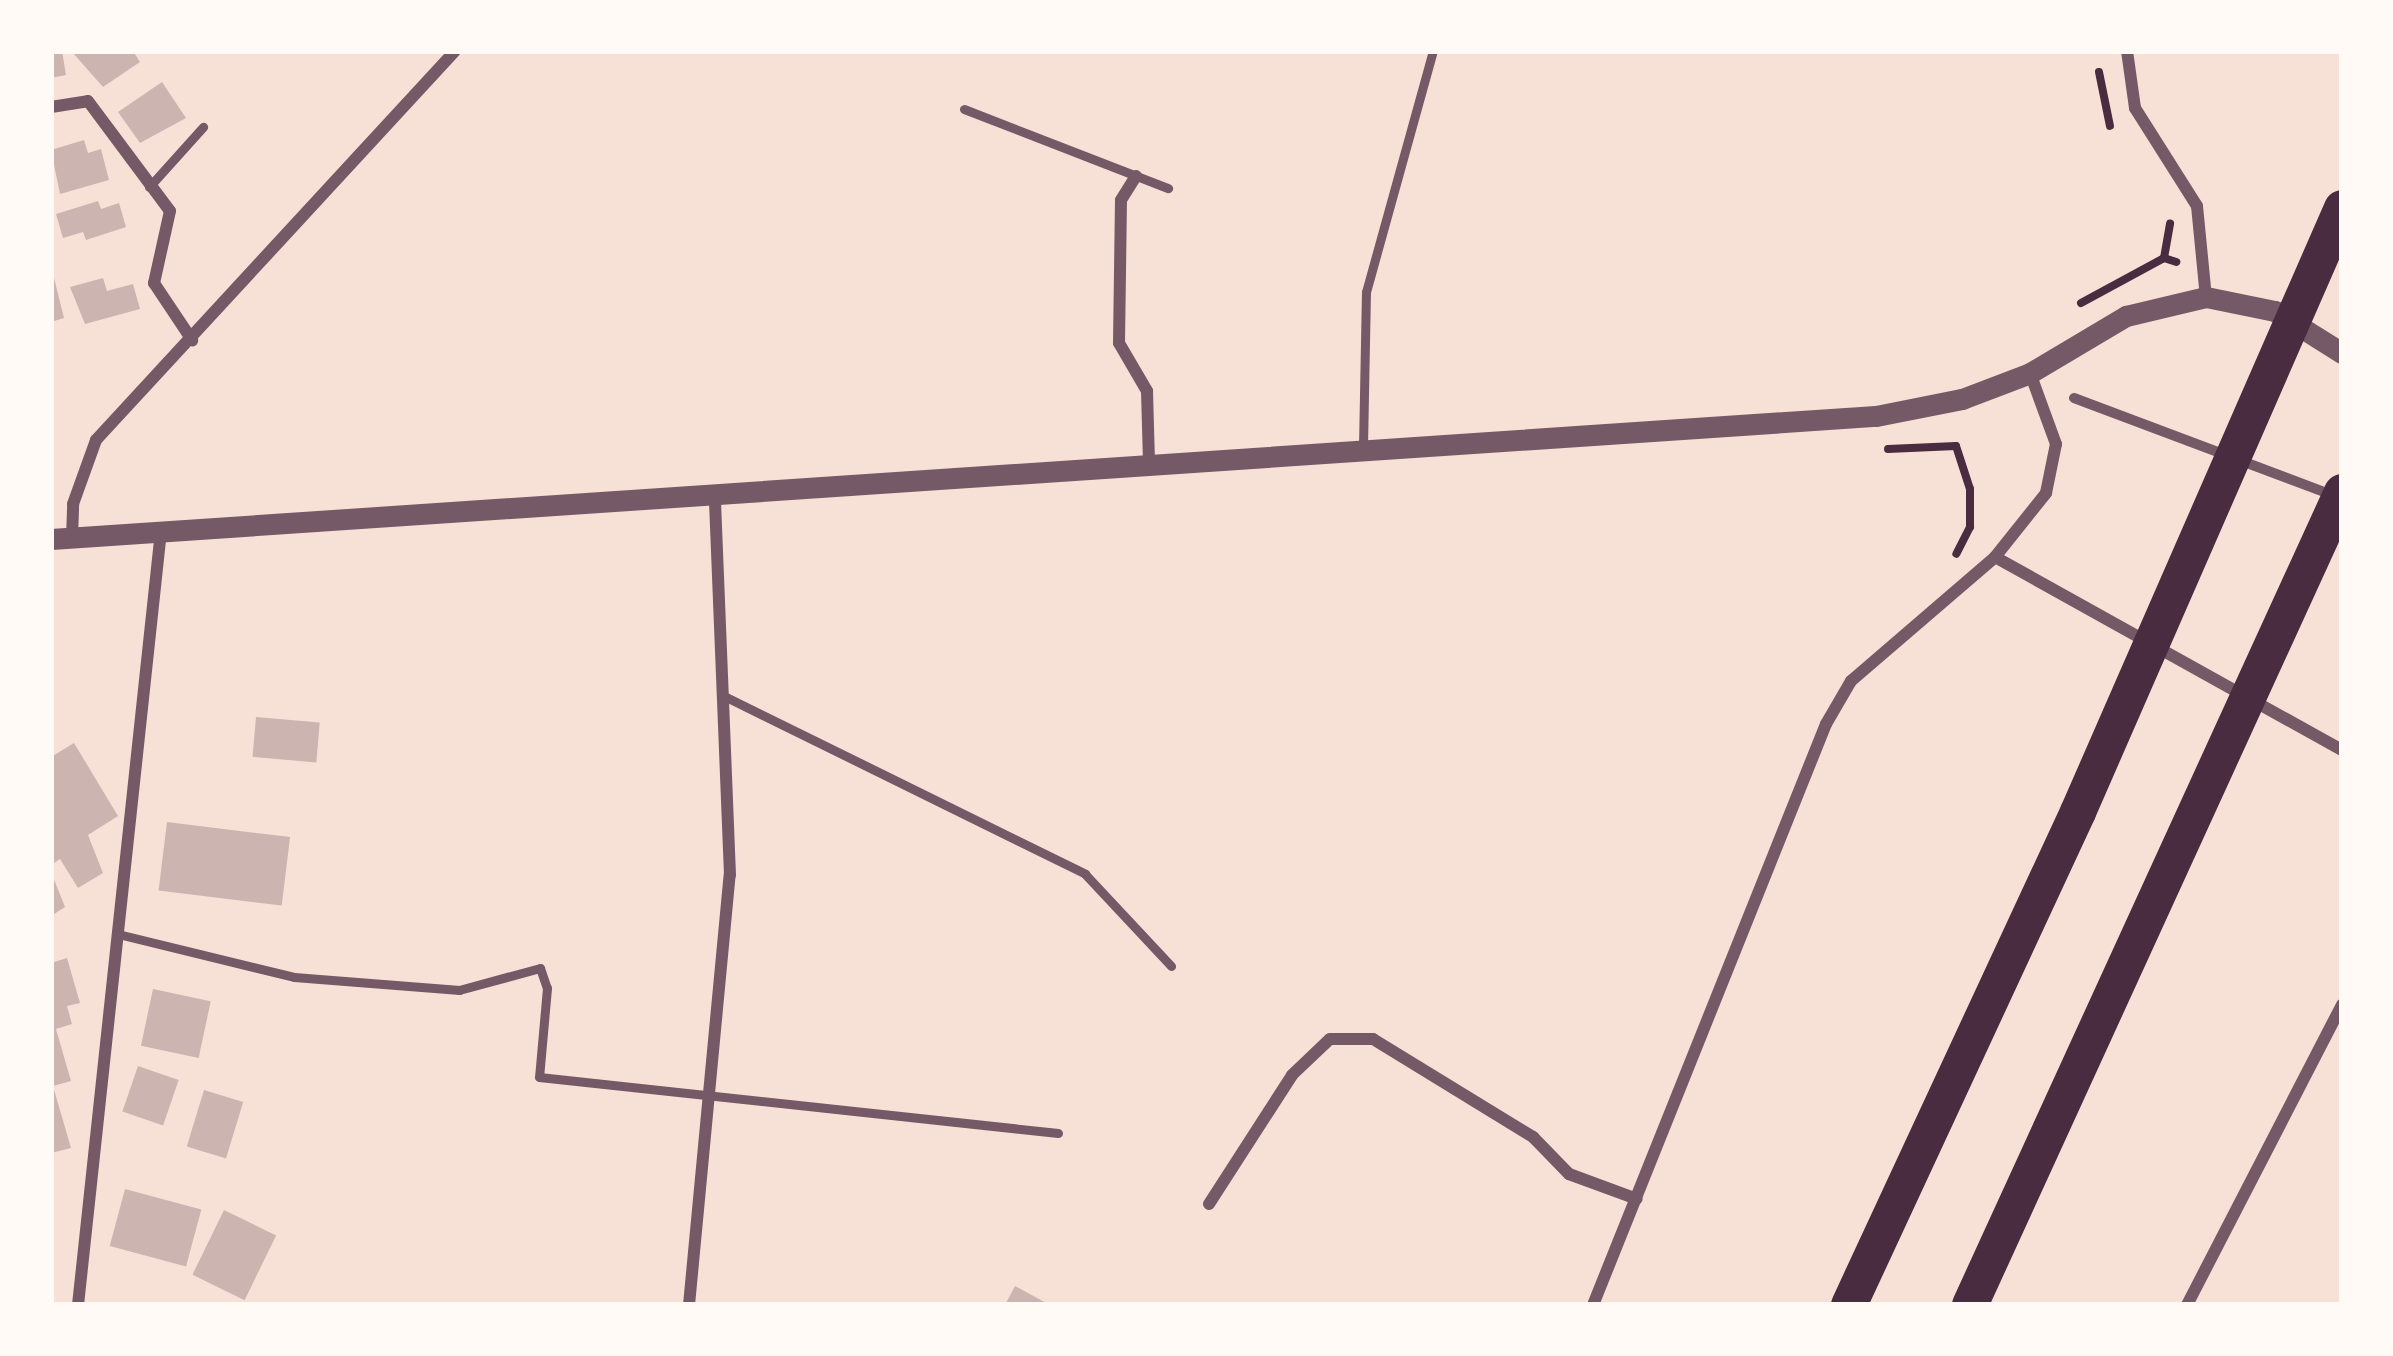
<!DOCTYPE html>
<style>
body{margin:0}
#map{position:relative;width:2393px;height:1356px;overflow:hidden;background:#f7e1d7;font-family:Quicksand,sans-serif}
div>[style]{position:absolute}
.building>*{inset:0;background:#ccb4b1;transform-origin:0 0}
.path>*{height:8px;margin:-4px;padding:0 4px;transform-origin:4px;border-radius:4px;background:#4a2c40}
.service>*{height:9px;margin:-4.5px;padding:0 4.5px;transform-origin:4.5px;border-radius:4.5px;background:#755966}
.pedestrian>*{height:10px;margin:-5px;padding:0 5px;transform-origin:5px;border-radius:5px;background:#755966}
.minor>*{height:12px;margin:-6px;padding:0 6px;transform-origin:6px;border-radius:6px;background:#755966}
.tertiary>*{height:21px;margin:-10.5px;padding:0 10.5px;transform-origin:10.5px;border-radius:10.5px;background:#755966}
.motorway>*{height:36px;margin:-18px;padding:0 18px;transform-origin:18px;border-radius:18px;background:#4a2c40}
span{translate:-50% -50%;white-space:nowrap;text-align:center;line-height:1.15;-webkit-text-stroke:9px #fffaf5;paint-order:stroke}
.frame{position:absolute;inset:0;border:54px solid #fffaf5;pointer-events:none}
</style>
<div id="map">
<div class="building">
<div style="clip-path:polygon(51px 51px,62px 51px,66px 75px,51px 78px)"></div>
<div style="clip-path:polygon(133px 51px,140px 62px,103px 87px,73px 53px)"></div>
<div style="clip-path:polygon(162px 82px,186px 118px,140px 143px,118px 112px)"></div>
<div style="clip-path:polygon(84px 140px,88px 153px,101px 149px,109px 180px,60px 194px,51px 150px)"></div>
<div style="clip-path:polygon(98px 201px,101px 209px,119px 203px,126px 227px,86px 240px,83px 232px,63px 238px,56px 214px)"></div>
<div style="clip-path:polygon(53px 274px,64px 318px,51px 322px,51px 275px)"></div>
<div style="clip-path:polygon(103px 278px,107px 291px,133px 284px,140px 309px,85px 324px,70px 287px)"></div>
<div style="left:256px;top:717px;width:64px;height:40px;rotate:5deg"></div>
<div style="clip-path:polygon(74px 743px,118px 816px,88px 835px,103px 873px,78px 888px,60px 859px,51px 865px,51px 757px)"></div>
<div style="left:167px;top:822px;width:124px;height:69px;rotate:7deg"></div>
<div style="clip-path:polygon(51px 872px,65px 907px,51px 916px)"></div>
<div style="clip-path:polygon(67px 958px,80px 1003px,67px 1006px,72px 1024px,56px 1029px,71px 1081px,53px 1086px,71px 1148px,51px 1153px,51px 963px)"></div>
<div style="left:153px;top:989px;width:59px;height:58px;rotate:12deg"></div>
<div style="left:138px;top:1066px;width:43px;height:48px;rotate:19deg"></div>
<div style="left:204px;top:1090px;width:41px;height:59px;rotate:17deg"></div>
<div style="left:125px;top:1189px;width:79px;height:59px;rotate:15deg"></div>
<div style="left:224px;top:1210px;width:58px;height:72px;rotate:26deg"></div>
<div style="clip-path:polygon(1015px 1286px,1050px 1305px,1005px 1305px)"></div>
</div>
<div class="path">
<div style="left:2099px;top:72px;width:55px;rotate:78.5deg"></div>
<div style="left:2164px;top:258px;width:35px;rotate:-80deg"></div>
<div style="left:2081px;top:303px;width:94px;rotate:-28.5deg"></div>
<div style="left:2164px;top:258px;width:13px;rotate:18deg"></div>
<div style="left:1888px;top:449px;width:68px;rotate:-2.5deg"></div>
<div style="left:1956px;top:446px;width:45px;rotate:72deg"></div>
<div style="left:1970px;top:489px;width:38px;rotate:90deg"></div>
<div style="left:1970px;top:527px;width:30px;rotate:117deg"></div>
</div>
<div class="service">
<div style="left:964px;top:109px;width:219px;rotate:21.2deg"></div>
<div style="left:149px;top:187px;width:81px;rotate:-48deg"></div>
<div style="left:1363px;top:447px;width:155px;rotate:-88.9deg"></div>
<div style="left:1366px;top:292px;width:250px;rotate:-74.5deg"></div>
<div style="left:722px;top:695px;width:405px;rotate:26.2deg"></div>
<div style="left:1085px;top:874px;width:126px;rotate:46.9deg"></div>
<div style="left:118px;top:934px;width:181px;rotate:13.7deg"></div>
<div style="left:294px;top:977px;width:166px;rotate:4.5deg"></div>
<div style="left:459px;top:990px;width:84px;rotate:-15.2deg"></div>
<div style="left:540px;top:968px;width:21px;rotate:71deg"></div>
<div style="left:547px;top:988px;width:89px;rotate:95.1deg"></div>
<div style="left:539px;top:1077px;width:522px;rotate:6.16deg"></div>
</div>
<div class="pedestrian">
<div style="left:2074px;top:398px;width:279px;rotate:20.6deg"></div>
</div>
<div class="minor">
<div style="left:2127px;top:51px;width:58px;rotate:82deg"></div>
<div style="left:2135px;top:108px;width:116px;rotate:57.7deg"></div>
<div style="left:2197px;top:206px;width:91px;rotate:84.4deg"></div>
<div style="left:51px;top:107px;width:37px;rotate:-9deg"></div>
<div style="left:88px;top:101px;width:137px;rotate:53.3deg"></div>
<div style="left:170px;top:211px;width:74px;rotate:102.5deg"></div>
<div style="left:154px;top:283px;width:69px;rotate:56.3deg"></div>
<div style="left:1136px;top:176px;width:28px;rotate:122deg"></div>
<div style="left:1121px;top:200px;width:143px;rotate:90.8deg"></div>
<div style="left:1119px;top:343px;width:56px;rotate:59.7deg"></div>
<div style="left:1147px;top:391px;width:71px;rotate:88.4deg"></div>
<div style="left:72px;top:538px;width:34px;rotate:-88deg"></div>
<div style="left:73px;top:504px;width:68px;rotate:-70.2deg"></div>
<div style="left:96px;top:440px;width:529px;rotate:-47.3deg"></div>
<div style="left:1995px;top:557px;width:397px;rotate:29.1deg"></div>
<div style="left:1209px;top:1204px;width:153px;rotate:-57.2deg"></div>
<div style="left:1292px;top:1075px;width:52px;rotate:-43.5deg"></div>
<div style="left:1330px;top:1039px;width:43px"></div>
<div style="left:1373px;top:1039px;width:188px;rotate:31.5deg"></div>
<div style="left:1533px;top:1137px;width:52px;rotate:45.8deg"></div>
<div style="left:1569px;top:1174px;width:72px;rotate:20.2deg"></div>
<div style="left:78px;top:1305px;width:778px;rotate:-83.88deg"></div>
<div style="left:689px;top:1305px;width:432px;rotate:-84.6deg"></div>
<div style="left:730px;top:875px;width:381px;rotate:-92.3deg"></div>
<div style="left:1593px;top:1305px;width:626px;rotate:-68.15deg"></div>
<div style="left:1826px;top:724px;width:50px;rotate:-59.8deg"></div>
<div style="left:1851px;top:681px;width:190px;rotate:-40.7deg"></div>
<div style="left:1995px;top:557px;width:82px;rotate:-51.4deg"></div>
<div style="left:2046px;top:493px;width:50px;rotate:-78.5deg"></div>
<div style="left:2056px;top:444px;width:76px;rotate:-110.1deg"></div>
<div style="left:2187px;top:1305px;width:338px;rotate:-62.7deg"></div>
</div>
<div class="tertiary">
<div style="left:51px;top:539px;width:1829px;rotate:-3.86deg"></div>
<div style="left:1876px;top:416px;width:88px;rotate:-11.2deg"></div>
<div style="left:1962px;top:399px;width:73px;rotate:-20.9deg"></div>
<div style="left:2030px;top:373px;width:112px;rotate:-30.7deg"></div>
<div style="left:2126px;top:316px;width:82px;rotate:-13.4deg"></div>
<div style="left:2206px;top:297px;width:70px;rotate:11.5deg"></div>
<div style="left:2275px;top:311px;width:79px;rotate:32.1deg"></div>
</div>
<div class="motorway">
<div style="left:1849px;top:1305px;width:544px;rotate:-65.08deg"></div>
<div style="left:2078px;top:812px;width:659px;rotate:-66.39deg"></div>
<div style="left:1970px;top:1305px;width:894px;rotate:-65.41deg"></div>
</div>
<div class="frame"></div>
</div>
